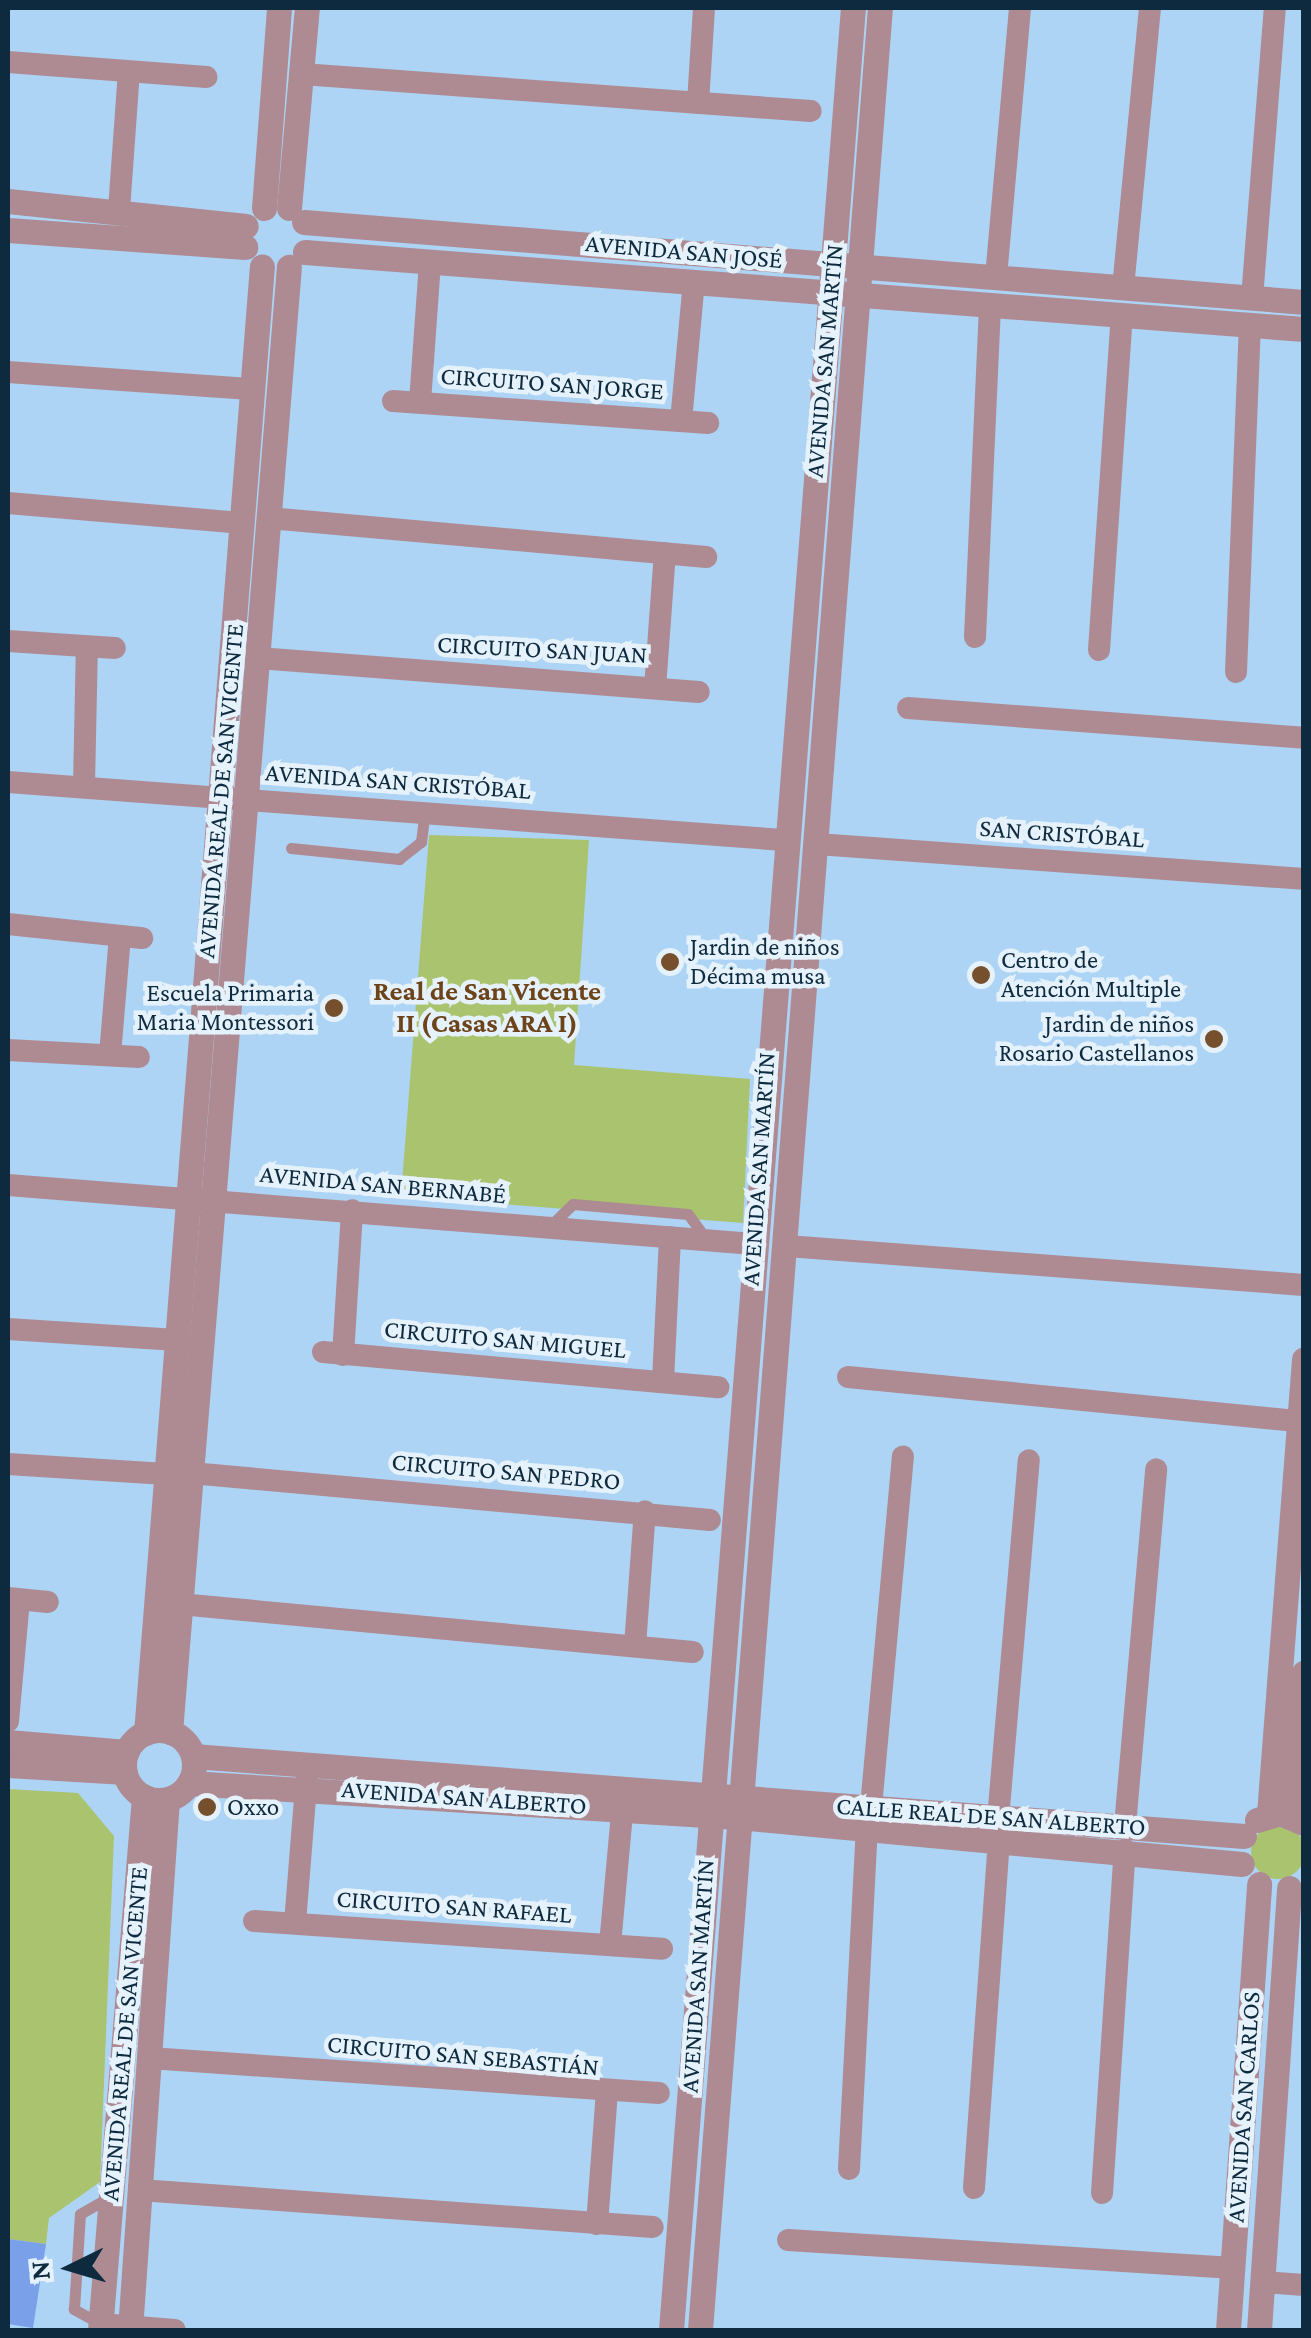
<!DOCTYPE html>
<meta charset="utf-8">
<style>
body{margin:0}
#map{position:relative;width:1311px;height:2338px;overflow:hidden;background:#add4f4;font-family:"Crimson Pro",serif}
div>[style]{position:absolute}
.green>*{inset:0;background:#aac36e}
.round{border-radius:50%}
.building>*{inset:0;background:#79a0e9}
.service>*{height:11px;margin:-5.5px;padding:0 5.5px;transform-origin:5.5px;border-radius:5.5px;background:#ae8a93}
.minor>*{height:22px;margin:-11px;padding:0 11px;transform-origin:11px;border-radius:11px;background:#ae8a93}
.tertiary>*{height:25px;margin:-12.5px;padding:0 12.5px;transform-origin:12.5px;border-radius:12.5px;background:#ae8a93}
.tertiary>.ring{margin:-12.5px;padding:0;box-sizing:content-box;background:none;border:25px solid #ae8a93;border-radius:50%}
.dots>*{width:28px;height:28px;translate:-50% -50%;box-sizing:border-box;border:5px solid #e5f2fc;border-radius:50%}
span{translate:-50% -50%;white-space:nowrap;text-align:center;line-height:1.15;-webkit-text-stroke:9px #e5f2fc;paint-order:stroke}
.street-label{font-size:25px;color:#0e2a3e}
.poi-label{font-size:25px;color:#0e2a3e}
.left{translate:0 -50%;text-align:left}
.right{translate:-100% -50%;text-align:right}
.neighbourhood-label{font-size:28px;color:#6d431a;font-weight:700}
.frame{position:absolute;inset:0;border:10px solid #0e2a3e;pointer-events:none}
.north{position:absolute;left:20px;top:2218px;width:100px;height:100px;-webkit-text-stroke:8px #e5f2fc;paint-order:stroke;rotate:265deg;font-size:28px;font-weight:700;line-height:40px;text-align:center;color:#0e2a3e}
.north::after{content:'';display:block;margin:auto;width:35px;height:45px;background:#0e2a3e;clip-path:polygon(50% 0,100% 100%,50% 72%,0 100%)}
</style>
<div id="map">
<div class="green">
<div style="clip-path:polygon(429px 835px,589px 840px,574px 1065px,750px 1079px,743px 1223px,401px 1196px)"></div>
<div style="clip-path:polygon(8px 1789px,78px 1793px,114px 1836px,100px 2182px,49px 2218px,46px 2244px,8px 2239px)"></div>
<div class="round" style="left:1251px;top:1825px;width:54px;height:54px"></div>
</div>
<div class="building">
<div style="clip-path:polygon(8px 2239px,46px 2244px,33px 2328px,8px 2324px)"></div>
</div>
<div class="service">
<div style="left:291px;top:848px;width:109px;rotate:5.8deg"></div>
<div style="left:399px;top:859px;width:28px;rotate:-38deg"></div>
<div style="left:421px;top:842px;width:32px;rotate:-83deg"></div>
<div style="left:549px;top:1227px;width:33px;rotate:-44deg"></div>
<div style="left:573px;top:1204px;width:115px;rotate:5deg"></div>
<div style="left:688px;top:1214px;width:32px;rotate:54deg"></div>
<div style="left:99px;top:2323px;width:29px;rotate:-151deg"></div>
<div style="left:74px;top:2309px;width:95px;rotate:-86.4deg"></div>
<div style="left:80px;top:2214px;width:32px;rotate:-30deg"></div>
</div>
<div class="minor">
<div style="left:8px;top:62px;width:199px;rotate:4.3deg"></div>
<div style="left:302px;top:74px;width:510px;rotate:4.16deg"></div>
<div style="left:698px;top:103px;width:95px;rotate:-86.4deg"></div>
<div style="left:119px;top:210px;width:138px;rotate:-85.9deg"></div>
<div style="left:996px;top:277px;width:270px;rotate:-84.9deg"></div>
<div style="left:1123px;top:288px;width:281px;rotate:-84.5deg"></div>
<div style="left:1252px;top:298px;width:291px;rotate:-85.5deg"></div>
<div style="left:8px;top:372px;width:246px;rotate:4deg"></div>
<div style="left:393px;top:401px;width:316px;rotate:4deg"></div>
<div style="left:420px;top:402px;width:140px;rotate:-85.9deg"></div>
<div style="left:681px;top:421px;width:140px;rotate:-84.7deg"></div>
<div style="left:8px;top:503px;width:236px;rotate:4.9deg"></div>
<div style="left:269px;top:518px;width:439px;rotate:5.1deg"></div>
<div style="left:975px;top:637px;width:332px;rotate:-87.4deg"></div>
<div style="left:8px;top:641px;width:107px;rotate:3.7deg"></div>
<div style="left:1099px;top:650px;width:336px;rotate:-86.1deg"></div>
<div style="left:258px;top:658px;width:442px;rotate:4.4deg"></div>
<div style="left:1236px;top:672px;width:347px;rotate:-87.7deg"></div>
<div style="left:655px;top:688px;width:135px;rotate:-85.8deg"></div>
<div style="left:908px;top:708px;width:397px;rotate:4.3deg"></div>
<div style="left:8px;top:782px;width:777px;rotate:4.28deg"></div>
<div style="left:84px;top:785px;width:138px;rotate:-88.8deg"></div>
<div style="left:817px;top:844px;width:488px;rotate:4.1deg"></div>
<div style="left:8px;top:924px;width:135px;rotate:6deg"></div>
<div style="left:8px;top:1050px;width:131px;rotate:3.1deg"></div>
<div style="left:110px;top:1055px;width:119px;rotate:-85.2deg"></div>
<div style="left:8px;top:1185px;width:748px;rotate:4.52deg"></div>
<div style="left:787px;top:1246px;width:518px;rotate:4.31deg"></div>
<div style="left:8px;top:1329px;width:169px;rotate:3.7deg"></div>
<div style="left:323px;top:1352px;width:397px;rotate:5.1deg"></div>
<div style="left:343px;top:1355px;width:145px;rotate:-86.4deg"></div>
<div style="left:848px;top:1377px;width:453px;rotate:5.6deg"></div>
<div style="left:663px;top:1381px;width:144px;rotate:-87.2deg"></div>
<div style="left:8px;top:1464px;width:158px;rotate:3.6deg"></div>
<div style="left:191px;top:1473px;width:521px;rotate:5.17deg"></div>
<div style="left:8px;top:1598px;width:40px;rotate:5.7deg"></div>
<div style="left:180px;top:1604px;width:515px;rotate:5.35deg"></div>
<div style="left:635px;top:1646px;width:135px;rotate:-85.8deg"></div>
<div style="left:8px;top:1721px;width:122px;rotate:-84.8deg"></div>
<div style="left:871px;top:1807px;width:352px;rotate:-84.8deg"></div>
<div style="left:998px;top:1819px;width:360px;rotate:-85.1deg"></div>
<div style="left:1125px;top:1826px;width:358px;rotate:-85deg"></div>
<div style="left:254px;top:1921px;width:409px;rotate:3.9deg"></div>
<div style="left:295px;top:1923px;width:150px;rotate:-85.4deg"></div>
<div style="left:610px;top:1945px;width:154px;rotate:-84.8deg"></div>
<div style="left:149px;top:2058px;width:511px;rotate:3.93deg"></div>
<div style="left:849px;top:2169px;width:340px;rotate:-87deg"></div>
<div style="left:974px;top:2188px;width:347px;rotate:-85.9deg"></div>
<div style="left:140px;top:2190px;width:514px;rotate:4.13deg"></div>
<div style="left:1102px;top:2193px;width:344px;rotate:-86.2deg"></div>
<div style="left:597px;top:2224px;width:133px;rotate:-85.7deg"></div>
<div style="left:788px;top:2240px;width:446px;rotate:3.6deg"></div>
<div style="left:1262px;top:2282px;width:42px;rotate:4.1deg"></div>
<div style="left:101px;top:2324px;width:74px;rotate:4.6deg"></div>
</div>
<div class="tertiary">
<div style="left:8px;top:201px;width:239px;rotate:6deg"></div>
<div style="left:264px;top:208px;width:201px;rotate:-85.7deg"></div>
<div style="left:289px;top:208px;width:201px;rotate:-84.9deg"></div>
<div style="left:304px;top:222px;width:1003px;rotate:4.57deg"></div>
<div style="left:8px;top:230px;width:238px;rotate:4.1deg"></div>
<div style="left:305px;top:252px;width:1002px;rotate:4.41deg"></div>
<div class="ring" style="left:124px;top:1730px;width:45px;height:45px"></div>
<div style="left:170px;top:1732px;width:1470px;rotate:-85.36deg"></div>
<div style="left:146px;top:1733px;width:1471px;rotate:-85.48deg"></div>
<div style="left:8px;top:1742px;width:119px;rotate:4.8deg"></div>
<div style="left:193px;top:1756px;width:1054px;rotate:4.35deg"></div>
<div style="left:8px;top:1765px;width:117px;rotate:3.4deg"></div>
<div style="left:189px;top:1783px;width:550px;rotate:3.54deg"></div>
<div style="left:738px;top:1817px;width:506px;rotate:5.33deg"></div>
<div style="left:1269px;top:1814px;width:456px;rotate:-85.6deg"></div>
<div style="left:1292px;top:1816px;width:144px;rotate:-85.2deg"></div>
<div style="left:1257px;top:1820px;width:24px;rotate:-17deg"></div>
<div style="left:1280px;top:1813px;width:26px;rotate:23deg"></div>
<div style="left:100px;top:2330px;width:535px;rotate:-85.28deg"></div>
<div style="left:130px;top:2330px;width:532px;rotate:-86.01deg"></div>
<div style="left:671px;top:2330px;width:2329px;rotate:-85.52deg"></div>
<div style="left:700px;top:2330px;width:2329px;rotate:-85.57deg"></div>
<div style="left:1228px;top:2330px;width:447px;rotate:-86deg"></div>
<div style="left:1259px;top:2330px;width:443px;rotate:-86.1deg"></div>
</div>
<div class="dots">
<div style="left:670px;top:962px;background:#76502c"></div>
<div style="left:981px;top:975px;background:#76502c"></div>
<div style="left:334px;top:1008px;background:#76502c"></div>
<div style="left:1214px;top:1039px;background:#76502c"></div>
<div style="left:207px;top:1807px;background:#76502c"></div>
</div>
<div class="street-label">
<span style="left:684px;top:252px;rotate:5deg">AVENIDA SAN JOSÉ</span>
<span style="left:825px;top:361px;rotate:-85deg">AVENIDA SAN MARTÍN</span>
<span style="left:552px;top:384px;rotate:4deg">CIRCUITO SAN JORGE</span>
<span style="left:542px;top:650px;rotate:3deg">CIRCUITO SAN JUAN</span>
<span style="left:398px;top:782px;rotate:4deg">AVENIDA SAN CRISTÓBAL</span>
<span style="left:221px;top:791px;rotate:-85deg">AVENIDA REAL DE SAN VICENTE</span>
<span style="left:1062px;top:834px;rotate:4deg">SAN CRISTÓBAL</span>
<span style="left:759px;top:1169px;rotate:-86deg">AVENIDA SAN MARTÍN</span>
<span style="left:383px;top:1185px;rotate:5deg">AVENIDA SAN BERNABÉ</span>
<span style="left:505px;top:1340px;rotate:5deg">CIRCUITO SAN MIGUEL</span>
<span style="left:506px;top:1472px;rotate:5deg">CIRCUITO SAN PEDRO</span>
<span style="left:464px;top:1798px;rotate:4deg">AVENIDA SAN ALBERTO</span>
<span style="left:991px;top:1817px;rotate:4deg">CALLE REAL DE SAN ALBERTO</span>
<span style="left:454px;top:1907px;rotate:4deg">CIRCUITO SAN RAFAEL</span>
<span style="left:698px;top:1976px;rotate:-86deg">AVENIDA SAN MARTÍN</span>
<span style="left:125px;top:2034px;rotate:-85deg">AVENIDA REAL DE SAN VICENTE</span>
<span style="left:463px;top:2056px;rotate:5deg">CIRCUITO SAN SEBASTIÁN</span>
<span style="left:1244px;top:2107px;rotate:-86deg">AVENIDA SAN CARLOS</span>
</div>
<div class="poi-label">
<span class="left" style="left:690px;top:962px">Jardin de niños<br>Décima musa</span>
<span class="left" style="left:1001px;top:975px">Centro de<br>Atención Multiple</span>
<span class="right" style="left:314px;top:1008px">Escuela Primaria<br>Maria Montessori</span>
<span class="right" style="left:1194px;top:1039px">Jardin de niños<br>Rosario Castellanos</span>
<span class="left" style="left:227px;top:1807px">Oxxo</span>
</div>
<div class="neighbourhood-label">
<span style="left:487px;top:1007px">Real de San Vicente<br>II (Casas ARA I)</span>
</div>
<div class="frame"></div>
<div class="north">N</div>
</div>
